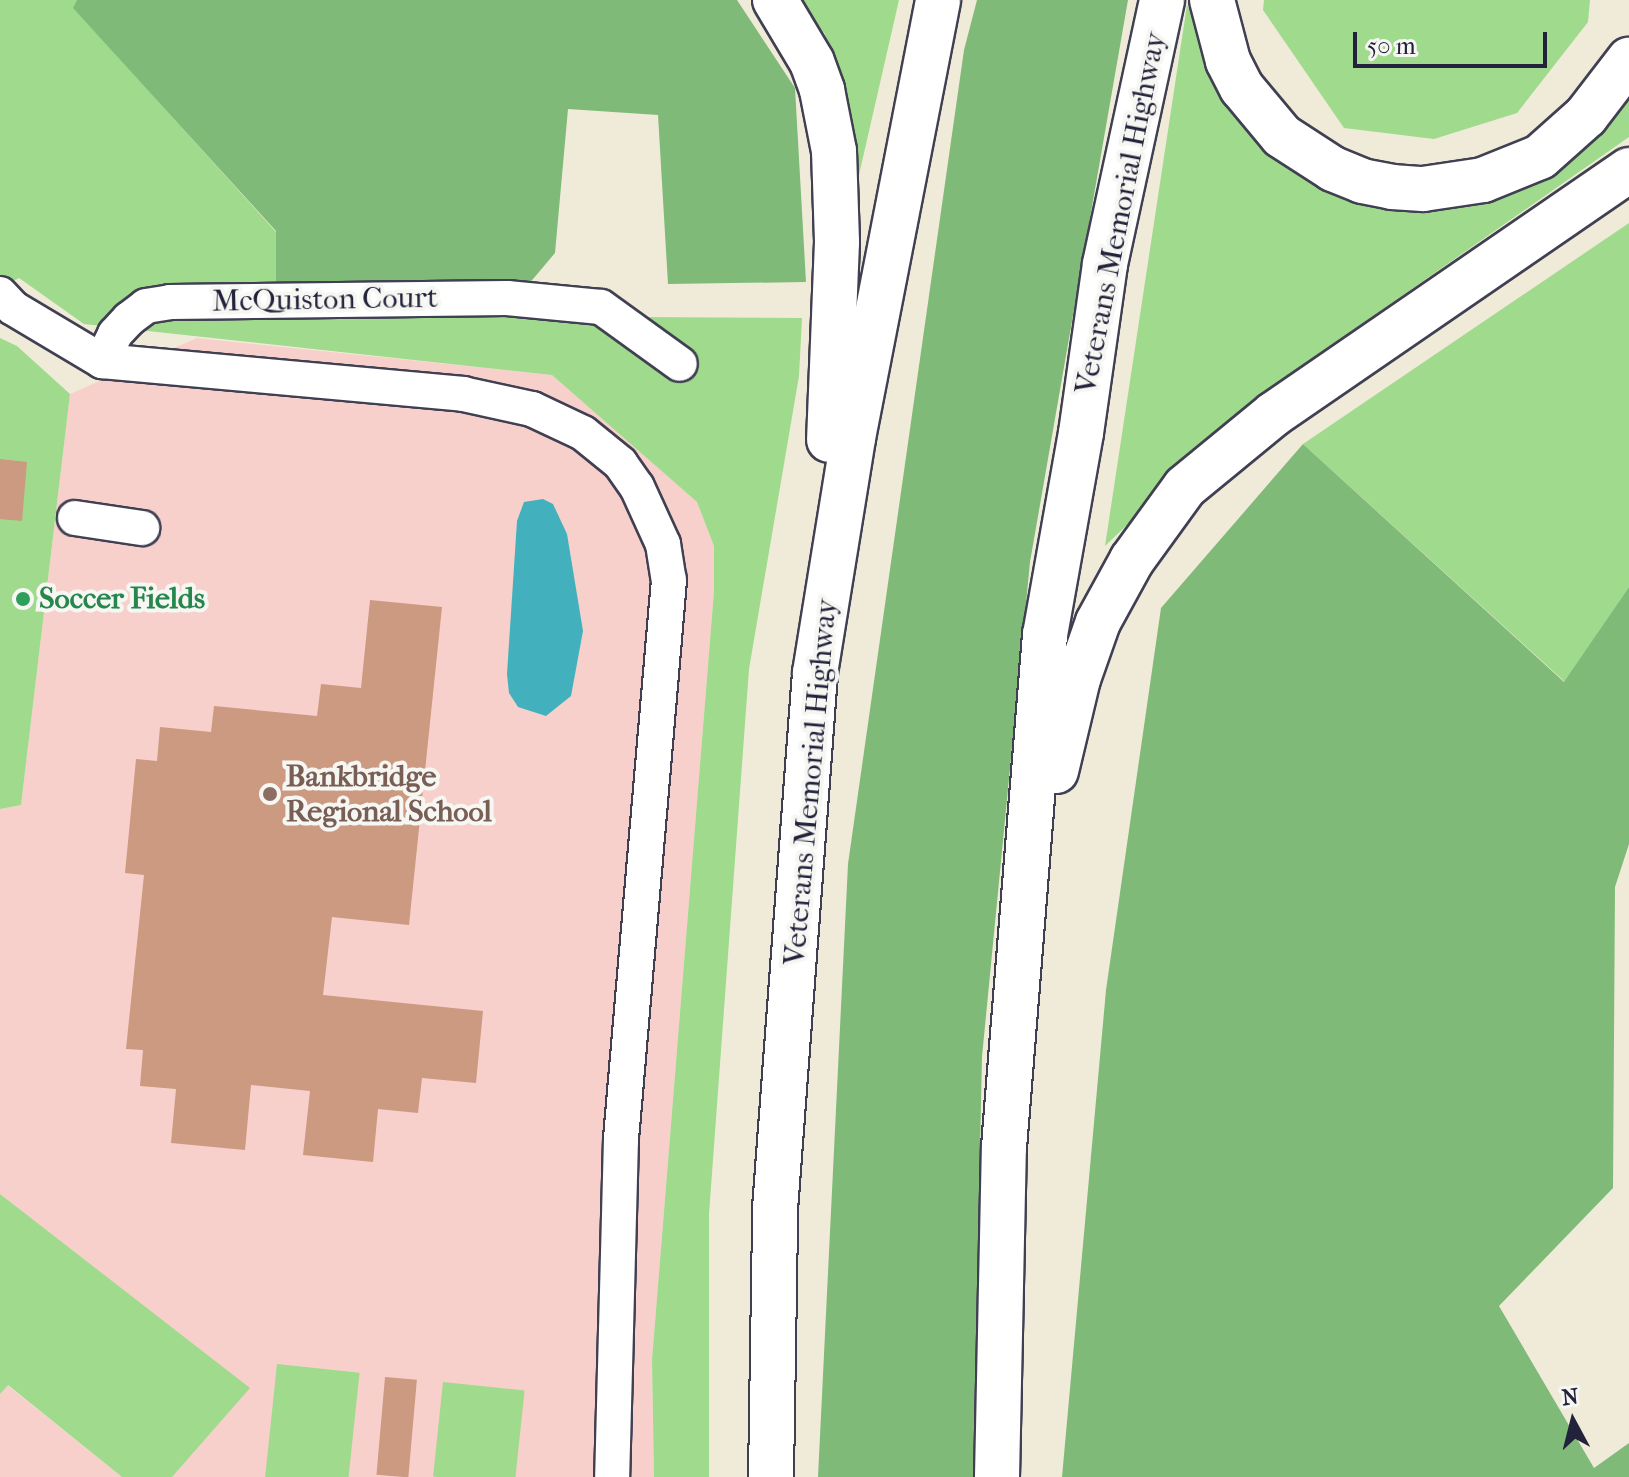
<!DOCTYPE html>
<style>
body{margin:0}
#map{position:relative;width:1629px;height:1477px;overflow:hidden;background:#f0ebd8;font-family:"IM FELL French Canon",serif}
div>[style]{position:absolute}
.built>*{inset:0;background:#f7d0cb}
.green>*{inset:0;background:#9fda8d;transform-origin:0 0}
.forest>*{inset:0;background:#7fba78}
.water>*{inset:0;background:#42b1bd}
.building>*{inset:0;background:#cc9981;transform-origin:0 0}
.roads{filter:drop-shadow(2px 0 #414053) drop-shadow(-2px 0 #414053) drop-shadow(0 2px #414053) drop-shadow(0 -2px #414053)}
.minor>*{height:34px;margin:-17px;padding:0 17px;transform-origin:17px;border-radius:17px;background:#fff}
.highway>*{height:44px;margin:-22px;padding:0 22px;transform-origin:22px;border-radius:22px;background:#fff}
.dots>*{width:22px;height:22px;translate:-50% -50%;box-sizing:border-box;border:4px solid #f6f6f2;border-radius:50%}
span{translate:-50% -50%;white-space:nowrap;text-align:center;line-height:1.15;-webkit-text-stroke:8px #f6f6f2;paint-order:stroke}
.street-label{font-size:30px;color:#22223b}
.leisure-label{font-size:30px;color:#27864d;font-weight:700}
.left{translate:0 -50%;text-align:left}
.education-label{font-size:30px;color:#785e54;font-weight:700}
.north{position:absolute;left:1533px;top:1381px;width:80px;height:80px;-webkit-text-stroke:6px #f6f6f2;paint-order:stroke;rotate:353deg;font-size:22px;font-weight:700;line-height:32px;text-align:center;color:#22223b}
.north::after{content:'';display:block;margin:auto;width:28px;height:36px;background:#22223b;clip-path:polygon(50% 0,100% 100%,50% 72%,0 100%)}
.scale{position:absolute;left:1353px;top:32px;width:194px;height:36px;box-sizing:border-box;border:4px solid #22223b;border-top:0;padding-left:10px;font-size:24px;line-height:28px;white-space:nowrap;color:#22223b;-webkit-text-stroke:6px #f6f6f2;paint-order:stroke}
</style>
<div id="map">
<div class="built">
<div style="clip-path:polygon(197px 338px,552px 375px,697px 502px,714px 546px,714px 591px,652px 1360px,654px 1477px,172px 1477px,249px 1388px,0 1194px,0 809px,21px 805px,70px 394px)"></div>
<div style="clip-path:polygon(7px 1385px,122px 1477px,0 1477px,0 1394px)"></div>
</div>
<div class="green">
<div style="clip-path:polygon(0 0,77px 0,74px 8px,276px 232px,277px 315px,802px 318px,799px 376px,749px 669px,709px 1214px,709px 1477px,654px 1477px,652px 1360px,714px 591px,714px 546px,697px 502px,552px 375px,84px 324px,19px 278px,0 288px)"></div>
<div style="clip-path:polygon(794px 0,899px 0,856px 188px,825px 34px)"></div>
<div style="clip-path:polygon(1264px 0,1590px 0,1588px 22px,1517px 113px,1434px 139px,1344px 128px,1263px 10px)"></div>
<div style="clip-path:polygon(1187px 5px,1270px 154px,1394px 212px,1495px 189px,1629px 98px,1629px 137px,1270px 388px,1105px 546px)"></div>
<div style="clip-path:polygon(1629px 223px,1629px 587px,1565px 682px,1303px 444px)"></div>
<div style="clip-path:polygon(0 338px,17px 346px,70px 394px,21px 805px,0 809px)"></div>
<div style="clip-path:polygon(0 1194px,250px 1388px,172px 1477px,122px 1477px,8px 1385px,0 1394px)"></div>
<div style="left:277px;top:1364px;width:83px;height:114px;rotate:6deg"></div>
<div style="left:443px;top:1382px;width:82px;height:95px;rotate:6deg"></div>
</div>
<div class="forest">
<div style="clip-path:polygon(77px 0,737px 0,795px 88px,806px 282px,668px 284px,658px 115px,568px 109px,555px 253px,528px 285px,276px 286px,276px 231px,73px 8px)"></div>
<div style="clip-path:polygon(977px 0,1128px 0,1030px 562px,982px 1057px,973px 1477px,818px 1477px,848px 864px,964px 50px)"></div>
<div style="clip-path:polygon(1303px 444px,1564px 682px,1629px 587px,1629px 844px,1615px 887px,1613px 1188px,1499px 1306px,1594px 1468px,1629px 1443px,1629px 1477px,1062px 1477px,1106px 990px,1161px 608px)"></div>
</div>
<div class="water">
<div style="clip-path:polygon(543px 499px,553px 504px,567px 534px,583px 631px,571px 696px,546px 716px,518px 707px,509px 693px,507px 674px,517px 521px,524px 502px)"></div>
</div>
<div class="building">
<div style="clip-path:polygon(0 459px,27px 462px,22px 521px,0 519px)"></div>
<div style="clip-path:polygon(370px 600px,442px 607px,409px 925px,332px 917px,323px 995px,483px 1011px,476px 1083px,422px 1078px,418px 1113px,378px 1109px,373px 1162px,303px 1155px,310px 1091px,251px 1085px,245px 1150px,171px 1143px,176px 1089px,140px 1086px,143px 1050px,126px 1049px,144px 875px,125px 873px,136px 759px,157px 761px,160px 727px,211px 732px,214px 706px,317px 716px,321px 684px,361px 688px)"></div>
<div style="left:385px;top:1377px;width:32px;height:98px;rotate:5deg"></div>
</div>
<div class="roads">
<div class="minor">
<div style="left:0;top:294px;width:19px;rotate:47deg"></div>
<div style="left:13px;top:308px;width:104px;rotate:30.8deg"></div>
<div style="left:102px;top:361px;width:363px;rotate:5.2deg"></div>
<div style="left:463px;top:394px;width:71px;rotate:12.3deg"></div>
<div style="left:532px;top:409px;width:56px;rotate:25.2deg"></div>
<div style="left:583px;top:433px;width:48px;rotate:39deg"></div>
<div style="left:620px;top:463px;width:29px;rotate:55deg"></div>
<div style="left:637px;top:487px;width:63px;rotate:65.5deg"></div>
<div style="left:663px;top:544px;width:36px;rotate:81deg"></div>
<div style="left:669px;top:580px;width:561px;rotate:94.91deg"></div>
<div style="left:621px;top:1139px;width:338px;rotate:91.5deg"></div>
<div style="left:102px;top:361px;width:30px;rotate:-64deg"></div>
<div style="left:115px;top:334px;width:21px;rotate:-47deg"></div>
<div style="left:129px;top:319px;width:21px;rotate:-37deg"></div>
<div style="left:146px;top:306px;width:24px;rotate:-9deg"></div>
<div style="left:170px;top:302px;width:337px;rotate:-0.7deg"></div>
<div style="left:507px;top:298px;width:94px;rotate:5.5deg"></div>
<div style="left:601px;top:307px;width:97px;rotate:35.8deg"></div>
<div style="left:75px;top:518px;width:68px;rotate:8.5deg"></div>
</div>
<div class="highway">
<div style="left:775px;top:0;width:72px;rotate:59.2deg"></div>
<div style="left:812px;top:62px;width:30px;rotate:70deg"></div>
<div style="left:822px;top:90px;width:62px;rotate:78.9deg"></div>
<div style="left:834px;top:151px;width:91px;rotate:88.1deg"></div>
<div style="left:837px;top:242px;width:198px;rotate:92.3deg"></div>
<div style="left:1212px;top:0;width:63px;rotate:75.3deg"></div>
<div style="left:1228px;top:61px;width:30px;rotate:63deg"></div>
<div style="left:1242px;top:88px;width:62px;rotate:50.2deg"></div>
<div style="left:1282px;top:136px;width:61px;rotate:32.9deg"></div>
<div style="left:1333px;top:169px;width:31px;rotate:22deg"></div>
<div style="left:1362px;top:181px;width:31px;rotate:11deg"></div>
<div style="left:1392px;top:187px;width:31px;rotate:4deg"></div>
<div style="left:1423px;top:189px;width:61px;rotate:-8.5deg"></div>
<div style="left:1483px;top:180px;width:61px;rotate:-22deg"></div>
<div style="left:1540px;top:157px;width:62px;rotate:-41.7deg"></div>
<div style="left:1586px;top:116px;width:71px;rotate:-52.5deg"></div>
<div style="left:1056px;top:771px;width:95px;rotate:-76.6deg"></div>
<div style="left:1078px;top:679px;width:60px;rotate:-70.7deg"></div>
<div style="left:1098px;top:622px;width:71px;rotate:-61.3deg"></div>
<div style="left:1132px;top:560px;width:90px;rotate:-54deg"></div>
<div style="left:1185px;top:487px;width:115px;rotate:-39.4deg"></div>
<div style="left:1274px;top:414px;width:431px;rotate:-34.5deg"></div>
<div style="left:771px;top:1477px;width:268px;rotate:-89.1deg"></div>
<div style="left:775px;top:1209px;width:537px;rotate:-85.73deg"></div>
<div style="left:815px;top:673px;width:238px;rotate:-80.8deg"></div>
<div style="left:853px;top:438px;width:446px;rotate:-79deg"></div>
<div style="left:997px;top:1477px;width:330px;rotate:-88.8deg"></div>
<div style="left:1004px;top:1147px;width:514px;rotate:-85.42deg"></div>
<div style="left:1045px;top:635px;width:205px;rotate:-79.9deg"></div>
<div style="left:1081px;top:433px;width:171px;rotate:-81.9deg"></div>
<div style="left:1105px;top:264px;width:270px;rotate:-77.8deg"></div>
</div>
</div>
<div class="dots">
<div style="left:23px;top:599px;background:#2e9e5b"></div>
<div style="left:270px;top:794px;background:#8d6e63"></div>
</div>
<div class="street-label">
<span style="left:1121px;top:213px;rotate:-79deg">Veterans Memorial Highway</span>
<span style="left:325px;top:300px;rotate:-1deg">McQuiston Court</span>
<span style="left:811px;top:782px;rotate:-85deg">Veterans Memorial Highway</span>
</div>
<div class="leisure-label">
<span class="left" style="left:39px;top:599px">Soccer Fields</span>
</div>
<div class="education-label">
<span class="left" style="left:286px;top:794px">Bankbridge<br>Regional School</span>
</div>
<div class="north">N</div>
<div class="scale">50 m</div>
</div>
